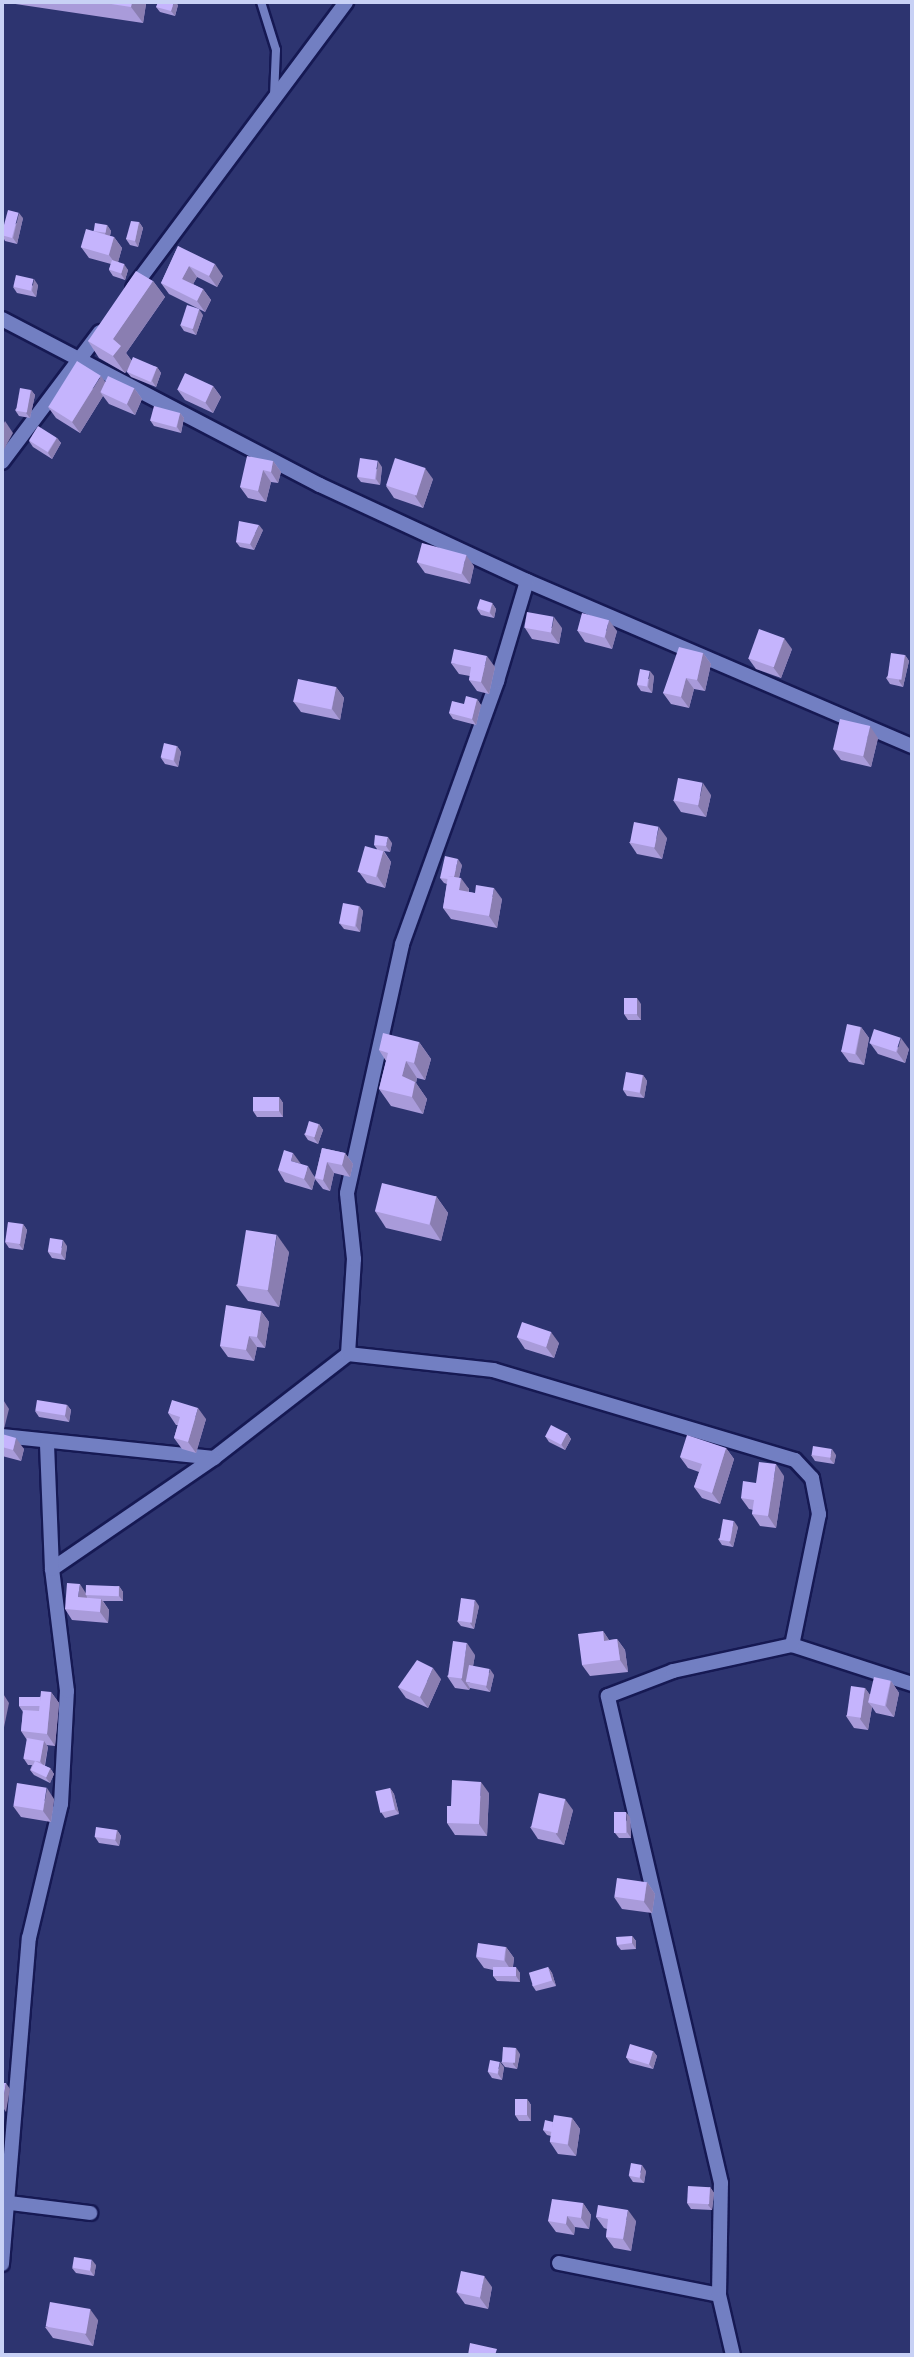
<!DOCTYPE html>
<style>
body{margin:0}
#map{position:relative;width:914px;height:2357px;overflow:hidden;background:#2d3470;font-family:"Exo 2",sans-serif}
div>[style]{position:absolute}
.roads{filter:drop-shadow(2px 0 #161953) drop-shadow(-2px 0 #161953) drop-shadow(0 2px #161953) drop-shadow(0 -2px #161953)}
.lane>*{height:8px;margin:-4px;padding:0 4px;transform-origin:4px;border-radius:4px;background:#727fc2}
.street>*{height:14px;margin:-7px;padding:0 7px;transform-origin:7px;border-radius:7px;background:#727fc2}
.wall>*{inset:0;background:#a99bda}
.shaded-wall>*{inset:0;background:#8a7eb1}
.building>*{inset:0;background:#c5b4fd;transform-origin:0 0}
span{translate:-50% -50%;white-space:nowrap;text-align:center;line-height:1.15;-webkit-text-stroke:7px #232964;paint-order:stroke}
.frame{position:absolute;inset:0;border:4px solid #c8d1f5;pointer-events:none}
</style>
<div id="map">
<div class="roads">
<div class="lane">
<div style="left:261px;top:2px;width:50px;rotate:72.6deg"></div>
<div style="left:276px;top:50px;width:45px;rotate:92.5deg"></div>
</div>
<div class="street">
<div style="left:133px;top:288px;width:357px;rotate:-53.3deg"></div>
<div style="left:2px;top:319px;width:359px;rotate:27.6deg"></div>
<div style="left:320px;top:485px;width:228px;rotate:24.9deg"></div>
<div style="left:527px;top:581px;width:419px;rotate:23.2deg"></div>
<div style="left:2px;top:462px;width:163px;rotate:-53deg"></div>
<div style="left:348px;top:1354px;width:95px;rotate:-86.4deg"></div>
<div style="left:354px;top:1259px;width:66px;rotate:-96.1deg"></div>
<div style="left:347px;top:1193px;width:255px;rotate:-77.5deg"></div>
<div style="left:402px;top:944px;width:280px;rotate:-70.1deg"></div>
<div style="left:497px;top:681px;width:104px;rotate:-73.3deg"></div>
<div style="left:2px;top:1436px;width:213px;rotate:5.9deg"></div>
<div style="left:214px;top:1458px;width:170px;rotate:-37.8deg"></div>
<div style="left:348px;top:1354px;width:146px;rotate:6.3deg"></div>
<div style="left:493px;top:1370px;width:315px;rotate:16.6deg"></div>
<div style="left:795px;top:1460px;width:25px;rotate:47deg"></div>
<div style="left:812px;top:1478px;width:37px;rotate:79deg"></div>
<div style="left:819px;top:1514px;width:134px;rotate:101.6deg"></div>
<div style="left:792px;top:1645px;width:126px;rotate:18deg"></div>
<div style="left:52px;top:1569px;width:196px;rotate:-34.4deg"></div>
<div style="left:2px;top:2202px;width:89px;rotate:7.1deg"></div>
<div style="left:559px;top:2263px;width:163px;rotate:11.3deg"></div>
<div style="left:2px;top:2264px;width:327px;rotate:-85.3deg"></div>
<div style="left:29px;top:1938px;width:138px;rotate:-76.6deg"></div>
<div style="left:61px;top:1804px;width:113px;rotate:-87deg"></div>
<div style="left:67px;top:1691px;width:123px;rotate:-97deg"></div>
<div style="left:52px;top:1569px;width:125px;rotate:-92.3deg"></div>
<div style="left:733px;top:2355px;width:62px;rotate:-103.1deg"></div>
<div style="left:719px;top:2295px;width:112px;rotate:-89deg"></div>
<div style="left:721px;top:2183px;width:500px;rotate:-103.1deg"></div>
<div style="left:608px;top:1696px;width:70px;rotate:-21deg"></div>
<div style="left:673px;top:1671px;width:122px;rotate:-12.3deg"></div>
</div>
</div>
<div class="wall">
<div style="clip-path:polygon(2px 2px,145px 2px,146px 4px,143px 23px)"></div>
<div style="clip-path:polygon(178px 5px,175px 16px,160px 12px,156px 7px)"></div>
<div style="clip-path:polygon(23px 218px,17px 244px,5px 241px,2px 235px)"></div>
<div style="clip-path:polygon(139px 222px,143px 228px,138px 247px,130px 245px,126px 239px)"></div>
<div style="clip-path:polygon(107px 225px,111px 231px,110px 236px,114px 237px,122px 248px,118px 262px,128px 270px,125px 280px,113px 276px,109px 270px,111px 264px,89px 258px,81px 247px,93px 231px)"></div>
<div style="clip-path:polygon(178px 246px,223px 276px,217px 287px,197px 277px,193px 284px,203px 289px,211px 300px,205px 312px,169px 294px,161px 283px)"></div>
<div style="clip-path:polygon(153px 281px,165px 297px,126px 353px,132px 361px,157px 367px,161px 373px,156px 387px,131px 377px,127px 372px,129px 368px,125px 373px,99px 358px,88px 341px)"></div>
<div style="clip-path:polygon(38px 285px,36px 297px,17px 293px,13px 287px)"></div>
<div style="clip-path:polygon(203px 315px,196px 335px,184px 331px,180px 325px)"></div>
<div style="clip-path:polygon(106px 383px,134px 388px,142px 399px,135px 415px,109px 404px,103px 396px,80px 433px,56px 418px,48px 407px)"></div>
<div style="clip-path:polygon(213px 386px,221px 397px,213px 413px,185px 400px,177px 389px)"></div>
<div style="clip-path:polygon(31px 390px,35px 395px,30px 418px,19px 416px,15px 410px)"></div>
<div style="clip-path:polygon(180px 413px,184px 418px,181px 433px,154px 426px,150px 420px)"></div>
<div style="clip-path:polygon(57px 438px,61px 443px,52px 459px,33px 447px,29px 441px)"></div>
<div style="clip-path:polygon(273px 461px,281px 472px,278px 483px,271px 482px,266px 502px,248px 498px,240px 487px)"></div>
<div style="clip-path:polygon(382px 467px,380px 485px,361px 482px,357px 477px)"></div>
<div style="clip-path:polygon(433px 479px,423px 508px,394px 498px,386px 486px)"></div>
<div style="clip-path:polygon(263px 530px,254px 550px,240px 547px,236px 542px)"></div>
<div style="clip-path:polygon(417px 562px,474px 566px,470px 584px,425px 573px)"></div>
<div style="clip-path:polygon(492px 603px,496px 609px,494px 618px,481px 615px,477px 609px)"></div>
<div style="clip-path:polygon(525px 628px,562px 628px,559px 644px,532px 639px)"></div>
<div style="clip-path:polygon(577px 630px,617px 631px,612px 649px,585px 642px)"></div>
<div style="clip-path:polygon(792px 649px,781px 678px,756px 669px,748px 658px)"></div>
<div style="clip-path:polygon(703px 653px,711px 664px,705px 691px,694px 689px,689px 708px,671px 704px,663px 693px)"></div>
<div style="clip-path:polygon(905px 655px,909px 661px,903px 687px,890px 684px,886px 678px)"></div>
<div style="clip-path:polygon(451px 663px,495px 667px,489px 694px,477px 691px,469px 680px,470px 676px,459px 674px)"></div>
<div style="clip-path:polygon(654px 676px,652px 693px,641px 691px,637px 685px)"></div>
<div style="clip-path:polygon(336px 687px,344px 698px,340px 720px,301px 712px,293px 701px)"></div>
<div style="clip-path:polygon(477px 699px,481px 705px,476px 725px,453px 719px,449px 713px,464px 704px)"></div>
<div style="clip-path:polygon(878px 738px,871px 767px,841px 760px,833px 749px)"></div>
<div style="clip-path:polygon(177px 746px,181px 752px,178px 767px,165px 764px,161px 758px)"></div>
<div style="clip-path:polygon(711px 795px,706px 817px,681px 812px,673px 800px)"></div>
<div style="clip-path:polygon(667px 838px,662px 859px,637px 854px,629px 842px)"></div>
<div style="clip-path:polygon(392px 843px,390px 852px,384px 851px,391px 862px,385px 888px,367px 883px,359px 872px,377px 849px,374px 845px)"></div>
<div style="clip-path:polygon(462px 865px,459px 878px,469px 889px,469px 892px,502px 899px,497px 928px,451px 919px,443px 908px,447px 884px,444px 883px,440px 878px)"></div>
<div style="clip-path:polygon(359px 906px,363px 911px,360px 932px,344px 929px,340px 924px)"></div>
<div style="clip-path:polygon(641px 1004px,641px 1020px,628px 1020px,624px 1014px)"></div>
<div style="clip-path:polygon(861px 1027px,869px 1038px,864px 1065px,849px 1062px,841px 1051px)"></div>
<div style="clip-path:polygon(419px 1042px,431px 1059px,425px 1080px,417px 1078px,416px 1083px,427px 1099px,423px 1114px,391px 1106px,379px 1089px,386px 1061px,379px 1050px)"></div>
<div style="clip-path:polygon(870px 1043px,909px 1049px,905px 1063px,878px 1054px)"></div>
<div style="clip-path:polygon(643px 1075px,647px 1081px,644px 1098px,627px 1096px,623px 1090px)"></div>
<div style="clip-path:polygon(279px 1097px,283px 1103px,283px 1117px,257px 1117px,253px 1111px)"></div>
<div style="clip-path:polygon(319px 1124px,323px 1130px,318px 1144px,308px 1140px,304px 1134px)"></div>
<div style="clip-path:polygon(322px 1148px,345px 1153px,353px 1164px,350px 1177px,334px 1173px,330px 1191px,323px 1189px,315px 1179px,312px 1190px,285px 1182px,278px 1170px,301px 1164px,315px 1177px)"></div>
<div style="clip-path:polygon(436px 1196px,448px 1213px,441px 1241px,386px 1228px,375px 1211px)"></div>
<div style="clip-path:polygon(23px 1224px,27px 1230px,23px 1250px,9px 1248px,5px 1242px)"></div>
<div style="clip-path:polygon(67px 1246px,65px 1260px,52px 1258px,48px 1252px)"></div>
<div style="clip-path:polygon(289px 1252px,279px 1307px,248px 1301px,236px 1285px)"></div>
<div style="clip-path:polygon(261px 1311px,269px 1322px,265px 1348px,257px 1347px,254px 1361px,228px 1357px,220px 1346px)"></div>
<div style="clip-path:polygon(517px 1337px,559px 1343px,554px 1358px,525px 1349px)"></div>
<div style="clip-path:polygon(67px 1405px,71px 1410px,69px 1422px,39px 1417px,35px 1411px)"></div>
<div style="clip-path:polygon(168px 1413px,206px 1419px,196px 1453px,182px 1449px,174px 1438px,178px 1425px,176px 1425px)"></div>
<div style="clip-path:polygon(567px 1433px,571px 1439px,565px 1450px,549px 1442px,545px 1436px)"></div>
<div style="clip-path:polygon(2px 1434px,24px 1449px,21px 1461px,2px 1456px)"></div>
<div style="clip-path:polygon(726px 1448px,734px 1459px,720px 1504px,702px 1498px,694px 1487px,699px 1472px,688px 1468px,680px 1457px)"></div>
<div style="clip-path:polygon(811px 1455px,836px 1455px,834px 1464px,815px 1461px)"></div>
<div style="clip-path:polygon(784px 1476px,776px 1528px,760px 1526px,752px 1514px,753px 1510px,749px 1509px,741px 1498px,756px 1483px)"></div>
<div style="clip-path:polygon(738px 1527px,733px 1547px,722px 1545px,718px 1539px)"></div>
<div style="clip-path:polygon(119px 1586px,123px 1592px,123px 1601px,103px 1601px,109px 1610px,108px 1623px,72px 1620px,65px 1609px,86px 1593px)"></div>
<div style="clip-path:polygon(479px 1606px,474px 1629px,461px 1626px,457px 1621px)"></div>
<div style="clip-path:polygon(603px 1631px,609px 1640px,617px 1639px,625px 1650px,628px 1672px,590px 1676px,582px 1665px)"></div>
<div style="clip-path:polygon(475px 1655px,473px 1666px,494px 1675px,490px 1692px,470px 1688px,469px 1690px,455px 1688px,447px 1676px)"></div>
<div style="clip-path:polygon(441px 1679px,428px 1708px,406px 1698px,398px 1687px)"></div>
<div style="clip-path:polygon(891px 1681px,899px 1693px,894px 1717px,876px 1713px,872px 1707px,868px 1730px,854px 1728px,846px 1716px,865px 1688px,870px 1695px)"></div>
<div style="clip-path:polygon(51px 1692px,59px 1703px,55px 1746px,46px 1745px,48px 1747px,45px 1766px,50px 1768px,54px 1774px,50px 1783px,34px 1775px,30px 1770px,32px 1765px,28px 1765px,24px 1759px,27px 1740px,21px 1731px,23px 1712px,19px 1706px)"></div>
<div style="clip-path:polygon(390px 1788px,394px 1794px,399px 1814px,385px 1818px,381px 1812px)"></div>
<div style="clip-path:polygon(489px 1793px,487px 1836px,455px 1835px,447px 1823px,451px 1806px)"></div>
<div style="clip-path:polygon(54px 1799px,51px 1822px,21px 1817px,13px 1806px)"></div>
<div style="clip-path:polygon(573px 1810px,564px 1845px,538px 1839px,530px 1827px)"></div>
<div style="clip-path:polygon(630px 1817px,631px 1838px,619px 1838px,615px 1833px)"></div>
<div style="clip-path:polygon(117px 1830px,121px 1836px,119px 1846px,99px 1843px,95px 1837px)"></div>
<div style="clip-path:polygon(647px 1882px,655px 1894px,652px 1913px,622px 1909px,614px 1897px)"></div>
<div style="clip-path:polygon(632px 1936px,636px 1941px,636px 1949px,621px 1950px,617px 1945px)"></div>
<div style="clip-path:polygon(506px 1947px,514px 1958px,513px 1967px,520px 1973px,520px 1982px,497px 1981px,493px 1976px,493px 1970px,484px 1968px,476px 1957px)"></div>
<div style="clip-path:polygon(548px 1967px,552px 1973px,556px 1986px,536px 1991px,532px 1985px)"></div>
<div style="clip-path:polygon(653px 2051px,657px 2056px,653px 2069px,630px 2063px,626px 2057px)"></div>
<div style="clip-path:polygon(520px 2054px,517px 2069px,505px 2067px,501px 2062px)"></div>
<div style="clip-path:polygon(504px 2067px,502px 2080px,492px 2078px,488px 2072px)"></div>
<div style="clip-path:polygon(527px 2099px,531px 2105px,531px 2121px,519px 2121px,515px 2115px)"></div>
<div style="clip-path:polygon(572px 2118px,580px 2129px,576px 2156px,558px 2154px,550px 2142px,551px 2136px,547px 2135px,543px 2130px,553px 2122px)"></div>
<div style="clip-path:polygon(646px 2171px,644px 2183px,633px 2182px,629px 2176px)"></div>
<div style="clip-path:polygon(710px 2187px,714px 2193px,712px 2210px,691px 2209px,687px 2203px)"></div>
<div style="clip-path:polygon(583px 2203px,591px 2215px,589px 2229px,575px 2227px,574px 2235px,556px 2232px,548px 2221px)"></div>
<div style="clip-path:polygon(596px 2217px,636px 2221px,631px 2251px,614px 2248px,606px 2237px,607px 2229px,604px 2228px)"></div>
<div style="clip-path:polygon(96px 2265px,94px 2276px,76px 2273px,72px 2268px)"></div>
<div style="clip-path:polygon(492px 2287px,488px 2309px,465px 2304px,457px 2293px)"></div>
<div style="clip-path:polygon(98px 2320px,93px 2346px,53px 2338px,45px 2327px)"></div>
</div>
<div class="shaded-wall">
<div style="clip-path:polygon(132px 2px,145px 2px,146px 4px,143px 23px,131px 7px)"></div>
<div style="clip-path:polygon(174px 2px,176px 2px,178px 5px,175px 16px,171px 11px)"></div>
<div style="clip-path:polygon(19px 213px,23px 218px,17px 244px,13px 238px)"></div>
<div style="clip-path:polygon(139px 222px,143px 228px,138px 247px,135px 241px)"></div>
<div style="clip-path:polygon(107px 225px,111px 231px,109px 240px,105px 234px)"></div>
<div style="clip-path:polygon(114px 237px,122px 248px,117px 266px,109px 255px)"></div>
<div style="clip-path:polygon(124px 264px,128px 270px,125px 280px,121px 274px)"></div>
<div style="clip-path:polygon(215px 264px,223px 276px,217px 287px,209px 276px)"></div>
<div style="clip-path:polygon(189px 266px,197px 277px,190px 290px,182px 279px)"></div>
<div style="clip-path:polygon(34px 279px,38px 285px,36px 297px,32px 291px)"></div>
<div style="clip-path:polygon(153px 281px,165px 297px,126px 353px,133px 363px,125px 373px,113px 356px,113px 339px)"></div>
<div style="clip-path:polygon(203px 289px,211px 300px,205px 312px,197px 301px)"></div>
<div style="clip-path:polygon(199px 309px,203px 315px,196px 335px,192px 329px)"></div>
<div style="clip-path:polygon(157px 367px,161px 373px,156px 387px,152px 381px)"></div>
<div style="clip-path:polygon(101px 376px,109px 387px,101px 393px,103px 396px,80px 433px,72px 422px)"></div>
<div style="clip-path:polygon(213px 386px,221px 397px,213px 413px,205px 402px)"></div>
<div style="clip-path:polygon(134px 388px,142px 399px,135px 415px,127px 404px)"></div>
<div style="clip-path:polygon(31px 390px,35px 395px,30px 418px,26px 413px)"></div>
<div style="clip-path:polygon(180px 413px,184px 418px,181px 433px,177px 427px)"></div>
<div style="clip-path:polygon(5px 421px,13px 433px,2px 453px,2px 427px)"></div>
<div style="clip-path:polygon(57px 438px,61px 443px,52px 459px,48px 453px)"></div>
<div style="clip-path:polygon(273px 461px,281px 472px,278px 483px,271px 472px)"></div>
<div style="clip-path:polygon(378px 461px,382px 467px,380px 485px,376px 479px)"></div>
<div style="clip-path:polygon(425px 468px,433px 479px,423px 508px,415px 496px)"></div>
<div style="clip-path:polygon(263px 470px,271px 482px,266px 502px,258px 491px)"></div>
<div style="clip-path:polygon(259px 525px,263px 530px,254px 550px,250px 544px)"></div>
<div style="clip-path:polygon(466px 555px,474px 566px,470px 584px,462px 573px)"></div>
<div style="clip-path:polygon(492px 603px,496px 609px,494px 618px,490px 613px)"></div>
<div style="clip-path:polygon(554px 617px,562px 628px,559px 644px,551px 633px)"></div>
<div style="clip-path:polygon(609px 620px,617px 631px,612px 649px,605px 637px)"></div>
<div style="clip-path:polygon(784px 638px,792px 649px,781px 678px,773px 667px)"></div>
<div style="clip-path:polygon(703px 653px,711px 664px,705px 691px,697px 680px)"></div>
<div style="clip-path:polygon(905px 655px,909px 661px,903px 687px,899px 681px)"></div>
<div style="clip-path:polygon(487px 656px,495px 667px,489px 694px,481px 682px)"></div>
<div style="clip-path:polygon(650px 671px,654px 676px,652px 693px,648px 687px)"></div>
<div style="clip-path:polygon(686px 678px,694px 689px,689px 708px,681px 697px)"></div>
<div style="clip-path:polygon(336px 687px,344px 698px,340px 720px,332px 709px)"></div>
<div style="clip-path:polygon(477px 699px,481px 705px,476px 725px,472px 719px)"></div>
<div style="clip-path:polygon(870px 726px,878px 738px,871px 767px,863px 756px)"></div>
<div style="clip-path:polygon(177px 746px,181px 752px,178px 767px,174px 761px)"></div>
<div style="clip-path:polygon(703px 783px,711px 795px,706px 817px,698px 806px)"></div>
<div style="clip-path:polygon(659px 827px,667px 838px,662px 859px,654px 848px)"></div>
<div style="clip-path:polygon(388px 837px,392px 843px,390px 852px,386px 846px)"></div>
<div style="clip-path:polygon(383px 851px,391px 862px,385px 888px,377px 876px)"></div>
<div style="clip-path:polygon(458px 859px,462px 865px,457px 886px,453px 881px)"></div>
<div style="clip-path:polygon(461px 878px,469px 889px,467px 901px,459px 890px)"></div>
<div style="clip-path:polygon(494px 888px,502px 899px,497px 928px,489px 916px)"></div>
<div style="clip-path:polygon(359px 906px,363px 911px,360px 932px,356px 926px)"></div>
<div style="clip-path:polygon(637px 998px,641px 1004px,641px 1020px,637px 1015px)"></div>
<div style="clip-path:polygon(861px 1027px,869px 1038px,864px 1065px,856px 1054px)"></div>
<div style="clip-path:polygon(901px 1038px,909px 1049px,905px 1063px,897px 1052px)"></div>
<div style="clip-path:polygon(419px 1042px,431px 1059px,425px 1080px,414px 1063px)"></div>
<div style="clip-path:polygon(406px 1061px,417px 1078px,416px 1083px,427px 1099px,423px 1114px,412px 1097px,402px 1076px)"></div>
<div style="clip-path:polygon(643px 1075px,647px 1081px,644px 1098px,640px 1093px)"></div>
<div style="clip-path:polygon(279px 1097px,283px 1103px,283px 1117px,279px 1111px)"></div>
<div style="clip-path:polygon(319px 1124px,323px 1130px,318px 1144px,314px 1138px)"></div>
<div style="clip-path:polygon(293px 1153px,301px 1164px,291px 1161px)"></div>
<div style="clip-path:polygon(345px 1153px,353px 1164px,350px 1177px,342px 1165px)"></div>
<div style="clip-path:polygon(327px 1162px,334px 1173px,330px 1191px,323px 1180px)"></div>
<div style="clip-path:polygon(308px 1166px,315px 1178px,312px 1190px,304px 1179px)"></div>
<div style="clip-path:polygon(436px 1196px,448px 1213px,441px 1241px,430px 1224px)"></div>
<div style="clip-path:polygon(23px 1224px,27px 1230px,23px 1250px,19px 1244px)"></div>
<div style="clip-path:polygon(277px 1235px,289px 1252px,279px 1307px,267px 1290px)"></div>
<div style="clip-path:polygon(63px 1240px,67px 1246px,65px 1260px,61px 1254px)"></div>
<div style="clip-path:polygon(261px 1311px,269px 1322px,265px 1348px,257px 1337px)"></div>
<div style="clip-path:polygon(551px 1332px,559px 1343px,554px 1358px,546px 1347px)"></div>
<div style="clip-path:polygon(249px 1336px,257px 1347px,254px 1361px,246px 1350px)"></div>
<div style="clip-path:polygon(2px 1398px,9px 1409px,4px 1429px,2px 1426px)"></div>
<div style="clip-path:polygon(67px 1405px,71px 1410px,69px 1422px,65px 1416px)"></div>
<div style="clip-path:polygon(198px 1408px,206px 1419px,196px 1453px,188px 1442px)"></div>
<div style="clip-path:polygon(567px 1433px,571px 1439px,565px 1450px,561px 1444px)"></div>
<div style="clip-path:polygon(16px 1438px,24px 1449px,21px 1461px,13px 1450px)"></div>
<div style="clip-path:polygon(726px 1448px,734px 1459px,720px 1504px,712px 1493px)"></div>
<div style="clip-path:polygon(832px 1449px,836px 1455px,834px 1464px,830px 1459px)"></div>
<div style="clip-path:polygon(776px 1464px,784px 1476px,776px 1528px,768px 1516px)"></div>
<div style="clip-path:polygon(734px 1521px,738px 1527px,733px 1547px,729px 1542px)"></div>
<div style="clip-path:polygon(80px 1584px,87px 1595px,86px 1595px,87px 1597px,86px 1608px,78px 1597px)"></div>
<div style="clip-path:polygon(119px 1586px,123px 1592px,123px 1601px,119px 1596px)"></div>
<div style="clip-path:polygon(101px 1599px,109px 1610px,108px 1623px,100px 1612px)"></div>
<div style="clip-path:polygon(475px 1600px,479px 1606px,474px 1629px,470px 1623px)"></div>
<div style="clip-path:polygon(603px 1631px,611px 1643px,604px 1641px)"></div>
<div style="clip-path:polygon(617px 1639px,625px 1650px,628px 1672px,620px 1660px)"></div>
<div style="clip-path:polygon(467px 1643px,475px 1655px,470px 1683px,466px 1682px,470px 1688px,469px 1690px,461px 1679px)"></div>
<div style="clip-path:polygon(433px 1668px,441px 1679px,428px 1708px,420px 1697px)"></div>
<div style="clip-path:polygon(490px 1669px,494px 1675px,490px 1692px,486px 1687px)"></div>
<div style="clip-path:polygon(891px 1681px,899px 1693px,894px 1717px,886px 1706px)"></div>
<div style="clip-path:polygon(865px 1688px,873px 1699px,868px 1702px,872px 1707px,868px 1730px,860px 1719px)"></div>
<div style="clip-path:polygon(2px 1692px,9px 1703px,3px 1732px,2px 1730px)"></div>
<div style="clip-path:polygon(51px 1692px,59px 1703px,55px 1746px,47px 1734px)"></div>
<div style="clip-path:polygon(44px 1741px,48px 1747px,44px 1767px,40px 1761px)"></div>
<div style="clip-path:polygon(50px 1768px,54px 1774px,50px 1783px,46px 1778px)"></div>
<div style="clip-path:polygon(481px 1782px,489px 1793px,487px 1836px,479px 1824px)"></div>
<div style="clip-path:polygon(47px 1788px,54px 1799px,51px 1822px,43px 1811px)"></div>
<div style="clip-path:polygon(390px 1788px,394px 1794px,399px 1814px,395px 1809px)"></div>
<div style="clip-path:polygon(565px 1799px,573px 1810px,564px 1845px,556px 1834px)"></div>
<div style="clip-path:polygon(626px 1812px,630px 1817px,631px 1838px,627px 1832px)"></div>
<div style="clip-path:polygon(117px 1830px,121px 1836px,119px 1846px,115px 1840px)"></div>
<div style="clip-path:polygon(647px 1882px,655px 1894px,652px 1913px,644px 1902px)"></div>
<div style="clip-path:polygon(632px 1936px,636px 1941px,636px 1949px,632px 1943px)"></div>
<div style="clip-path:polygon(506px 1947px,514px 1958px,512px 1972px,505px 1961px)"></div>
<div style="clip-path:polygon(516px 1967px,520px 1973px,520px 1982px,516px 1976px)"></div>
<div style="clip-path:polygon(548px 1967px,552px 1973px,556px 1986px,552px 1980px)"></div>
<div style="clip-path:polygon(516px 2048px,520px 2054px,517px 2069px,513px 2064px)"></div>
<div style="clip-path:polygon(653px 2051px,657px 2056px,653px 2069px,649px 2064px)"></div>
<div style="clip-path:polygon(500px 2062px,504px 2067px,502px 2080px,498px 2074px)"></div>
<div style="clip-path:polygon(6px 2083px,10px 2089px,6px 2112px,2px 2106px)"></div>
<div style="clip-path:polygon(527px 2099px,531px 2105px,531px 2121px,527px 2115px)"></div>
<div style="clip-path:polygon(572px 2118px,580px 2129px,576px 2156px,568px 2145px)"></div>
<div style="clip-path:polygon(642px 2165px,646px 2171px,644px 2183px,640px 2178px)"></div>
<div style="clip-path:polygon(710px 2187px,714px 2193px,712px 2210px,708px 2205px)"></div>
<div style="clip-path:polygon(583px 2203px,591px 2215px,589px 2229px,581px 2218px)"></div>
<div style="clip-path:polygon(628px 2210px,636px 2221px,631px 2251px,623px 2239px)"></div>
<div style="clip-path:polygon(567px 2216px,575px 2227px,574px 2235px,566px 2224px)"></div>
<div style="clip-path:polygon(92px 2260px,96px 2265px,94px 2276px,90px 2270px)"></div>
<div style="clip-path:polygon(484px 2276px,492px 2287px,488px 2309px,480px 2298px)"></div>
<div style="clip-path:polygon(90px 2309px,98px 2320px,93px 2346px,85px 2334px)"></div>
</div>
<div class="building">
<div style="clip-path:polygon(98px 2px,132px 2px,131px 7px)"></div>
<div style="clip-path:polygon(158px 2px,174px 2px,171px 11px,156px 7px)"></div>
<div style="left:8px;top:210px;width:11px;height:26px;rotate:15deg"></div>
<div style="clip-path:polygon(131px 221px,139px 222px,135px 241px,126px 239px)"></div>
<div style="left:95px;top:223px;width:12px;height:8px;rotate:9deg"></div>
<div style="left:86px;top:229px;width:29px;height:19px;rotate:16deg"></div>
<div style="clip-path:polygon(178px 246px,215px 264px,209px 276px,189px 266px,182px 279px,203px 289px,197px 301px,161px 283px)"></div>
<div style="left:112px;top:260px;width:13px;height:10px;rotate:18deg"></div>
<div style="clip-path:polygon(136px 271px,153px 281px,113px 339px,121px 346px,113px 356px,88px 341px)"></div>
<div style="left:16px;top:275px;width:18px;height:12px;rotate:13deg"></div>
<div style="left:187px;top:305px;width:13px;height:21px;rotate:18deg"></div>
<div style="left:133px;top:357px;width:26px;height:16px;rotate:23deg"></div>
<div style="left:77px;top:361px;width:28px;height:54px;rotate:32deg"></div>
<div style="left:185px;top:373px;width:31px;height:18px;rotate:25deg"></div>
<div style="left:108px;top:376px;width:29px;height:18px;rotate:25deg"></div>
<div style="left:20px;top:388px;width:11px;height:23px;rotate:10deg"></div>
<div style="left:154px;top:406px;width:27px;height:15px;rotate:15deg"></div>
<div style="left:38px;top:426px;width:22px;height:17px;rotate:32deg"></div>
<div style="clip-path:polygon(247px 456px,273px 461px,271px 472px,263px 470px,258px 491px,240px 487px)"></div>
<div style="left:360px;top:458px;width:18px;height:19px;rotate:9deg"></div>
<div style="left:395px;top:458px;width:32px;height:29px;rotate:18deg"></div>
<div style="clip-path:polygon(239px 521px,259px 525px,250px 544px,236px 542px)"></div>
<div style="left:422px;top:543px;width:46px;height:20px;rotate:15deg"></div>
<div style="left:480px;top:599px;width:13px;height:10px;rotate:18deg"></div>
<div style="left:527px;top:612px;width:27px;height:16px;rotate:10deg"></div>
<div style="left:582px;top:613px;width:28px;height:18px;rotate:15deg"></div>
<div style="left:759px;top:629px;width:27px;height:31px;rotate:20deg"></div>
<div style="clip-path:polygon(679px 647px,703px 653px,697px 680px,686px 678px,681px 697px,663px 693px)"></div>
<div style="clip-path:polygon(454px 649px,487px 656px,481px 682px,469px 680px,471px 667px,451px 663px)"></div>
<div style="left:891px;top:653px;width:14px;height:25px;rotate:8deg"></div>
<div style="left:640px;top:669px;width:10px;height:16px;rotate:11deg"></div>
<div style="left:298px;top:679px;width:39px;height:23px;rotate:12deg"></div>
<div style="clip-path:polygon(466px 696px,477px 699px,472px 719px,449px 713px,452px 701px,464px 704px)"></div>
<div style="left:840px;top:719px;width:31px;height:31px;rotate:13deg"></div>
<div style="left:164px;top:743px;width:13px;height:15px;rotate:13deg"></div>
<div style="left:678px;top:778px;width:25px;height:23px;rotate:11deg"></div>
<div style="left:634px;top:822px;width:25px;height:21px;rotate:11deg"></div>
<div style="clip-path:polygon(375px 835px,388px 837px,386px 846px,374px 845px)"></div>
<div style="left:365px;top:846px;width:19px;height:27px;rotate:16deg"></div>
<div style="clip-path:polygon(445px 856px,458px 859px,454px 877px,448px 876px,448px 879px,440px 878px)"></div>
<div style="clip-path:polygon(448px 876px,461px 878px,459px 890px,475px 893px,476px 885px,494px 888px,489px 916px,443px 908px)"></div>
<div style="left:343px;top:903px;width:16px;height:21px;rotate:11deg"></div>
<div style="left:624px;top:998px;width:13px;height:16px"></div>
<div style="left:847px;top:1024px;width:14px;height:28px;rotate:12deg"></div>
<div style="left:874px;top:1029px;width:28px;height:15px;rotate:18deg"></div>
<div style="clip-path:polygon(383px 1033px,419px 1042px,414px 1063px,406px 1061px,402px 1076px,415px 1082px,412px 1097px,379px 1089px,388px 1053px,379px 1050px)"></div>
<div style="left:626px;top:1072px;width:17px;height:18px;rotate:10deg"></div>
<div style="left:279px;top:1097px;width:14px;height:26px;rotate:90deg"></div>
<div style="left:309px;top:1121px;width:10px;height:14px;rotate:17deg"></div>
<div style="clip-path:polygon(322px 1148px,345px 1153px,342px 1165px,327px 1162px,323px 1180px,315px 1178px)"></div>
<div style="clip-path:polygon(284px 1150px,293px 1153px,291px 1161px,308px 1166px,304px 1179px,278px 1170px)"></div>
<div style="left:382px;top:1183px;width:56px;height:29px;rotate:14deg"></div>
<div style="left:8px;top:1222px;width:15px;height:20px;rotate:8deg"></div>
<div style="left:246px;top:1230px;width:31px;height:56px;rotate:9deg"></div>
<div style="left:50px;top:1238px;width:13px;height:14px;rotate:9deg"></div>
<div style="clip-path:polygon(226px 1305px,261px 1311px,257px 1337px,249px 1336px,246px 1350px,220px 1346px)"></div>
<div style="left:522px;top:1322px;width:31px;height:16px;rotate:19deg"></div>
<div style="left:37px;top:1400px;width:30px;height:11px;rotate:9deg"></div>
<div style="clip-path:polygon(172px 1400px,198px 1408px,188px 1442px,174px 1438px,180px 1417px,168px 1413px)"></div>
<div style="left:551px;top:1425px;width:18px;height:13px;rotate:27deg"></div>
<div style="clip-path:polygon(2px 1434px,16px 1438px,13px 1450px,2px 1447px)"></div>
<div style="clip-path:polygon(687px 1435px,726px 1448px,712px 1493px,694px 1487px,702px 1464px,680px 1457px)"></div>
<div style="left:813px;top:1446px;width:19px;height:9px;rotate:9deg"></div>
<div style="clip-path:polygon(759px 1462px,776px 1464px,768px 1516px,752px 1514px,754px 1500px,741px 1498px,743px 1481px,756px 1483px)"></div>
<div style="left:723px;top:1519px;width:11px;height:21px;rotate:10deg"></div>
<div style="clip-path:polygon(67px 1583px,80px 1584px,78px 1597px,101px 1599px,100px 1612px,65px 1609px)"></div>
<div style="left:86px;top:1585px;width:33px;height:10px;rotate:2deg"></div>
<div style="left:461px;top:1598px;width:14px;height:23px;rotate:8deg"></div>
<div style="clip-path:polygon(603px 1631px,604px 1641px,617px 1639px,620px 1660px,582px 1665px,578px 1634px)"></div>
<div style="left:453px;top:1641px;width:14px;height:36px;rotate:8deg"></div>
<div style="clip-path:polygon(417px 1660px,433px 1668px,420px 1697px,398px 1687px)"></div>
<div style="left:469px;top:1665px;width:21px;height:17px;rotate:11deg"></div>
<div style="left:874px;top:1677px;width:17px;height:26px;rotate:13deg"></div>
<div style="left:851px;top:1686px;width:14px;height:30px;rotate:8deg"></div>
<div style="clip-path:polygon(41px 1691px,51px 1692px,47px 1734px,21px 1731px,23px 1710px,39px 1711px)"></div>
<div style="left:19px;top:1697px;width:21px;height:9px"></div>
<div style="left:27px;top:1738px;width:17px;height:21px;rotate:10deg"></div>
<div style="left:35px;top:1761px;width:17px;height:10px;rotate:25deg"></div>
<div style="clip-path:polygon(452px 1780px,481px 1782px,479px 1824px,447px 1823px,447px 1806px,451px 1806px)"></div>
<div style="left:17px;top:1783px;width:30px;height:23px;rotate:9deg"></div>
<div style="left:390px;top:1788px;width:22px;height:15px;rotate:77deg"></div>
<div style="left:539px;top:1793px;width:27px;height:35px;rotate:13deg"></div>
<div style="left:614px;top:1812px;width:12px;height:21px"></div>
<div style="left:96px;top:1827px;width:21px;height:10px;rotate:8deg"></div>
<div style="left:617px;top:1878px;width:30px;height:19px;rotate:8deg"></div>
<div style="clip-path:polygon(632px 1936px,632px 1943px,617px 1945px,616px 1937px)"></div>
<div style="left:478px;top:1943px;width:28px;height:14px;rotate:8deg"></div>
<div style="left:493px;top:1967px;width:23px;height:9px"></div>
<div style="left:548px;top:1967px;width:14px;height:20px;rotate:73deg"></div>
<div style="left:630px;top:2044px;width:24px;height:14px;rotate:17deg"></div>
<div style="left:503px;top:2047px;width:13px;height:15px;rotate:4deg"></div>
<div style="left:490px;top:2060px;width:10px;height:12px;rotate:11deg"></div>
<div style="clip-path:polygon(2px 2083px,6px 2083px,2px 2106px)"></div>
<div style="left:515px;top:2099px;width:12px;height:16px"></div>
<div style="left:554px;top:2115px;width:18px;height:27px;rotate:9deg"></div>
<div style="clip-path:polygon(545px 2120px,553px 2122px,552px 2132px,543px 2130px)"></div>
<div style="left:631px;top:2163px;width:11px;height:13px;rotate:10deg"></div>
<div style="left:688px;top:2186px;width:22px;height:17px;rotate:3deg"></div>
<div style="clip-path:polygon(552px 2199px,583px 2203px,581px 2218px,567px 2216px,566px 2224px,548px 2221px)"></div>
<div style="clip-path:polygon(598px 2205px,628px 2210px,623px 2239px,606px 2237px,608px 2219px,596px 2217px)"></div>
<div style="left:74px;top:2257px;width:18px;height:11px;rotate:9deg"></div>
<div style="left:461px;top:2271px;width:24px;height:22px;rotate:12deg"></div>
<div style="left:50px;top:2302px;width:41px;height:25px;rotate:10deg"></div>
<div style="clip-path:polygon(470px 2343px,497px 2349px,495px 2355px,476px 2355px,469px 2354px,469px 2355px,468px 2355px)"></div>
</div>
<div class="frame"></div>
</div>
